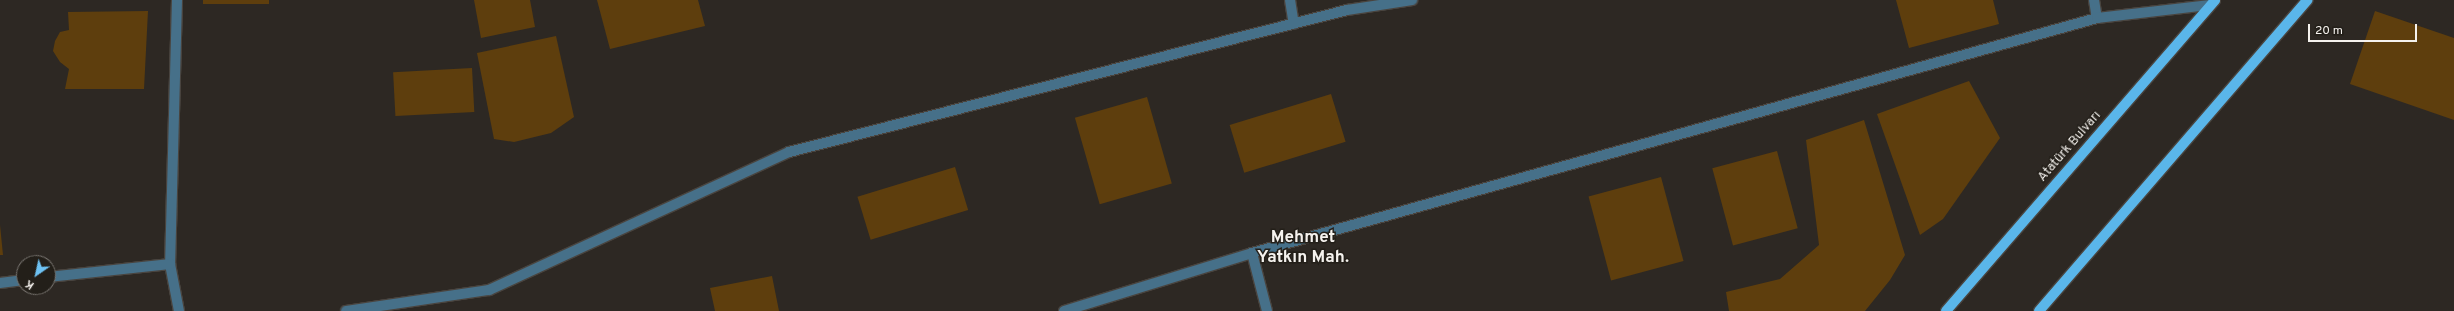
<!DOCTYPE html>
<meta charset="utf-8">
<style>
body{margin:0}
#map{position:relative;width:2454px;height:311px;overflow:hidden;background:#2d2823;font-family:Overpass,sans-serif}
div>[style]{position:absolute}
.building>*{inset:0;background:#5e3e0d;transform-origin:0 0}
.roads{filter:drop-shadow(1px 0 #49443f) drop-shadow(-1px 0 #49443f) drop-shadow(0 1px #49443f) drop-shadow(0 -1px #49443f)}
.minor>*{height:10px;margin:-5px;padding:0 5px;transform-origin:5px;border-radius:5px;background:#467089}
.major>*{height:10px;margin:-5px;padding:0 5px;transform-origin:5px;border-radius:5px;background:#5ab6ea}
span{translate:-50% -50%;white-space:nowrap;text-align:center;line-height:1.15;-webkit-text-stroke:3px #231f19;paint-order:stroke}
.street-label{font-size:13px;color:#f5f2ee}
.district-label{font-size:17px;color:#f5f2ee;font-weight:700}
.north{position:absolute;left:16px;top:255px;width:40px;height:40px;box-sizing:border-box;background:#231f19;border:1px solid #77736e;border-radius:50%;rotate:214deg;font-size:11px;font-weight:700;line-height:16px;text-align:center;color:#f5f2ee}
.north::after{content:'';display:block;margin:auto;width:14px;height:18px;background:#6ec2f3;clip-path:polygon(50% 0,100% 100%,50% 72%,0 100%)}
.scale{position:absolute;left:2308px;top:24px;width:109px;height:18px;box-sizing:border-box;border:2px solid #f5f2ee;border-top:0;padding-left:5px;font-size:12px;line-height:14px;white-space:nowrap;color:#f5f2ee;-webkit-text-stroke:3px #231f19;paint-order:stroke}
</style>
<div id="map">
<div class="building">
<div style="left:203px;top:0;width:66px;height:4px"></div>
<div style="clip-path:polygon(474px 0,530px 0,535px 27px,481px 38px)"></div>
<div style="clip-path:polygon(597px 0,698px 0,705px 26px,610px 49px)"></div>
<div style="clip-path:polygon(1896px 0,1993px 0,1999px 24px,1909px 48px)"></div>
<div style="clip-path:polygon(148px 11px,144px 89px,65px 89px,69px 69px,60px 62px,53px 51px,55px 41px,60px 32px,69px 30px,68px 12px)"></div>
<div style="clip-path:polygon(2375px 11px,2454px 38px,2454px 120px,2350px 84px)"></div>
<div style="clip-path:polygon(556px 36px,574px 117px,551px 133px,514px 142px,494px 139px,477px 53px)"></div>
<div style="left:472px;top:68px;width:44px;height:79px;rotate:87deg"></div>
<div style="clip-path:polygon(1969px 81px,2000px 138px,1943px 219px,1920px 235px,1877px 114px)"></div>
<div style="left:1331px;top:94px;width:50px;height:106px;rotate:73deg"></div>
<div style="left:1147px;top:97px;width:90px;height:75px;rotate:74deg"></div>
<div style="clip-path:polygon(1864px 120px,1905px 255px,1890px 280px,1865px 311px,1729px 311px,1726px 292px,1780px 279px,1819px 245px,1806px 140px)"></div>
<div style="left:1777px;top:151px;width:80px;height:67px;rotate:75deg"></div>
<div style="left:955px;top:167px;width:45px;height:102px;rotate:73deg"></div>
<div style="left:1661px;top:177px;width:87px;height:75px;rotate:75deg"></div>
<div style="clip-path:polygon(0 225px,3px 255px,0 255px)"></div>
<div style="clip-path:polygon(772px 276px,779px 311px,715px 311px,710px 288px)"></div>
</div>
<div class="roads">
<div class="minor">
<div style="left:177px;top:0;width:264px;rotate:91.5deg"></div>
<div style="left:170px;top:264px;width:48px;rotate:79.2deg"></div>
<div style="left:1290px;top:0;width:24px;rotate:81deg"></div>
<div style="left:2094px;top:0;width:18px;rotate:81deg"></div>
<div style="left:1252px;top:253px;width:60px;rotate:75.5deg"></div>
<div style="left:48px;top:277px;width:123px;rotate:-6.1deg"></div>
<div style="left:0;top:283px;width:24px;rotate:-7deg"></div>
<div style="left:346px;top:311px;width:145px;rotate:-8.4deg"></div>
<div style="left:489px;top:290px;width:330px;rotate:-24.7deg"></div>
<div style="left:789px;top:152px;width:576px;rotate:-14.28deg"></div>
<div style="left:1347px;top:10px;width:66px;rotate:-8.7deg"></div>
<div style="left:1064px;top:311px;width:197px;rotate:-17.1deg"></div>
<div style="left:1252px;top:253px;width:877px;rotate:-15.54deg"></div>
<div style="left:2097px;top:18px;width:114px;rotate:-6.6deg"></div>
</div>
<div class="major">
<div style="left:1946px;top:311px;width:411px;rotate:-49.1deg"></div>
<div style="left:2039px;top:311px;width:411px;rotate:-49.2deg"></div>
</div>
</div>
<div class="street-label">
<span style="left:2070px;top:147px;rotate:-49deg">Atatürk Bulvarı</span>
</div>
<div class="district-label">
<span style="left:1303px;top:249px">Mehmet<br>Yatkın Mah.</span>
</div>
<div class="north">K</div>
<div class="scale">20 m</div>
</div>
